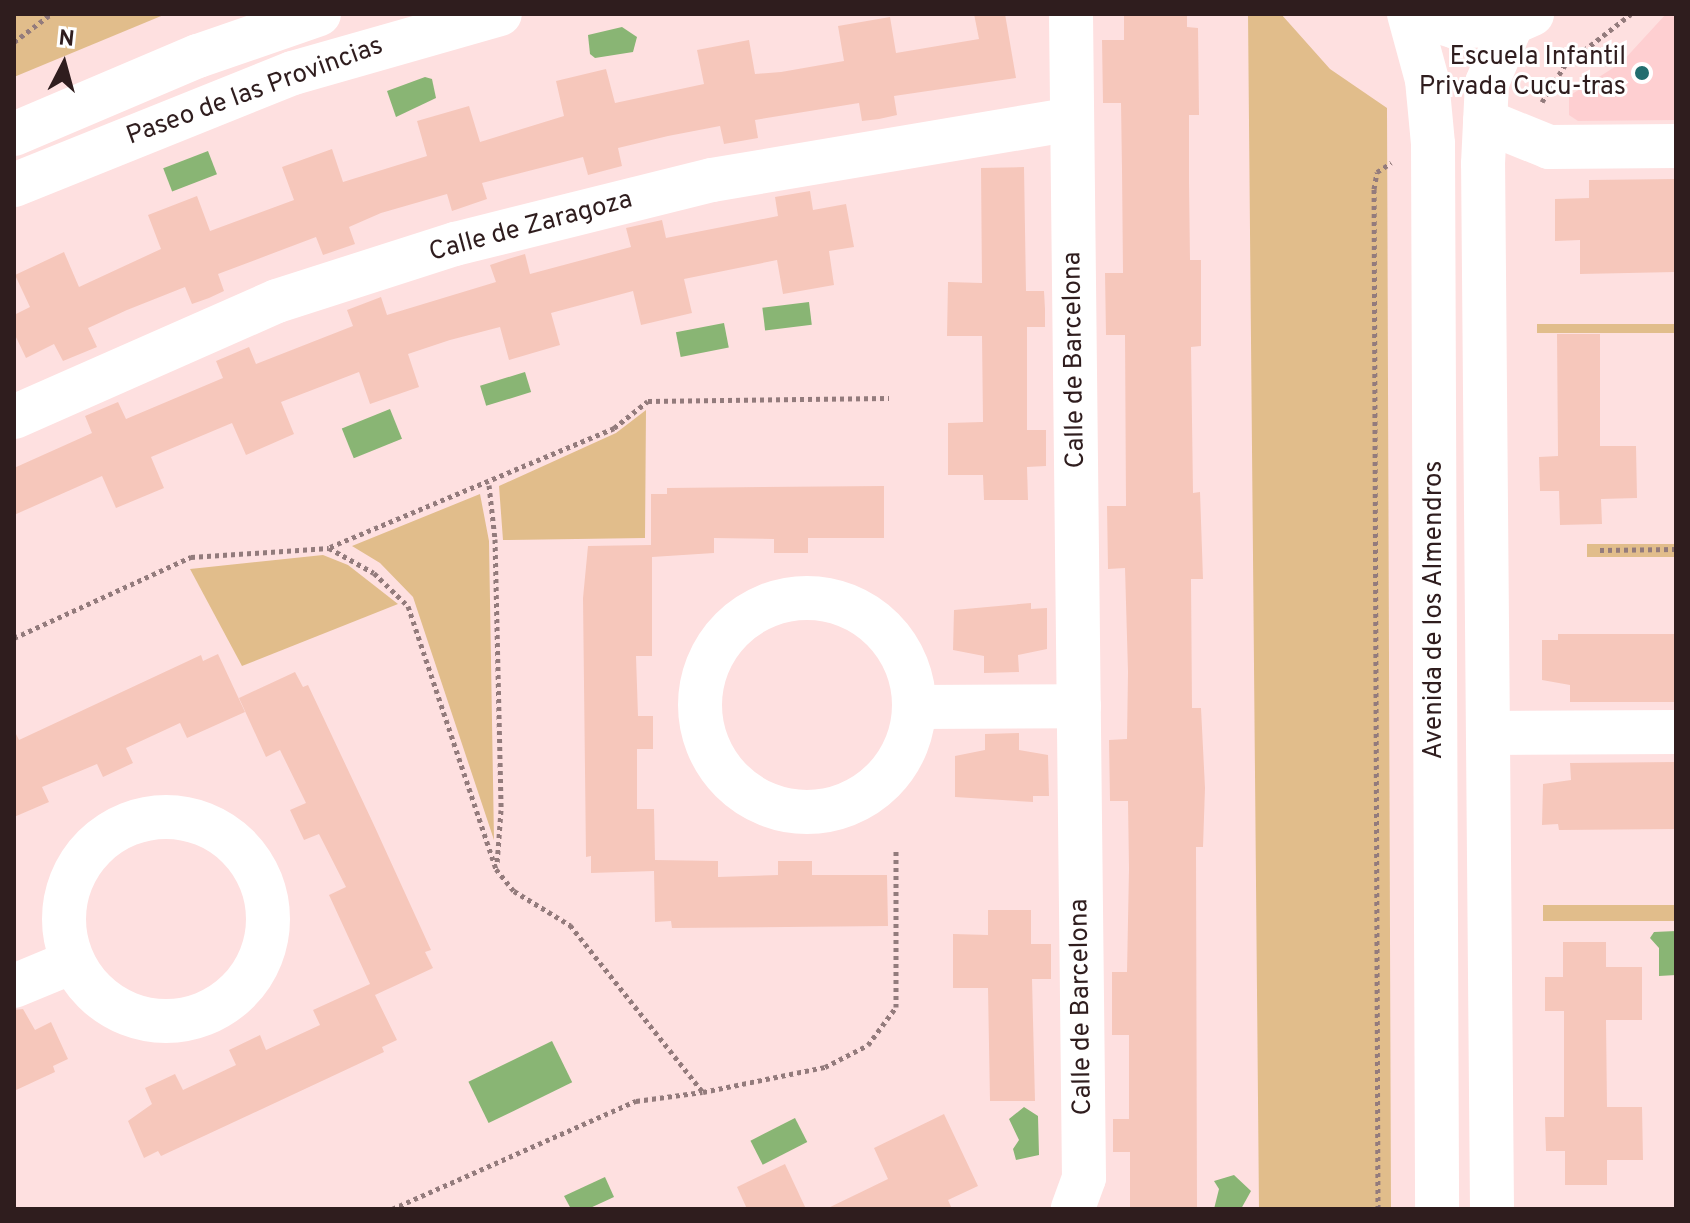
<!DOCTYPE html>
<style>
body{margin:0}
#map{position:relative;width:1690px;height:1223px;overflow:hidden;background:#fee0e0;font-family:Overpass,sans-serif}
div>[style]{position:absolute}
.built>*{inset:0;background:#fecfd1}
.green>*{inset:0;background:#e1bd8b;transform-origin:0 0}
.water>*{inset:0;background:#89b574;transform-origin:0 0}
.building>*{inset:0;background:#f6c7bb}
.path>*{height:5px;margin-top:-2.5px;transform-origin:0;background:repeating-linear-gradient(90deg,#937b7c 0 4px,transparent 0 8px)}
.street>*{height:44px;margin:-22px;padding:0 22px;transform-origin:22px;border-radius:22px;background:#fff}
.street>.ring{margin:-22px;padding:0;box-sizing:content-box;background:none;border:44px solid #fff;border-radius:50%}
.secondary>*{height:44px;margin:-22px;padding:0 22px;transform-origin:22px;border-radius:22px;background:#fff}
.dots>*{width:22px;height:22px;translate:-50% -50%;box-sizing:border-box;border:4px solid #fff;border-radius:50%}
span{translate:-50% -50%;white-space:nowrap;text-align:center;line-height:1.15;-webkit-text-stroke:6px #fff;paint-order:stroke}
.poi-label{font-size:26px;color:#2f1d1e}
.right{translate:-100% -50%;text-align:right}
.street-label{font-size:26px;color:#2f1d1e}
.frame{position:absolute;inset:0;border:16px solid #2f1d1e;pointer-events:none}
.north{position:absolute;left:24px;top:24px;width:80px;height:80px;-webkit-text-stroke:6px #fff;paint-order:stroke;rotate:6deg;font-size:22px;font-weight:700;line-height:32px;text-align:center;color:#2f1d1e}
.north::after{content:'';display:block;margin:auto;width:28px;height:36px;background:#2f1d1e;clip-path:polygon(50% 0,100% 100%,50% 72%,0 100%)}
</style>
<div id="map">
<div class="built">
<div style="clip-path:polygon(1666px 14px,1676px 14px,1676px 120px,1578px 121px,1569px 115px,1569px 96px,1621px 63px)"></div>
</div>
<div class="green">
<div style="clip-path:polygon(14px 14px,166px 14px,14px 77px)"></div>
<div style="clip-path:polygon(1248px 14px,1281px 14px,1330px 69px,1387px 108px,1391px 1209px,1259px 1209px)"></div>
<div style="left:1676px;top:324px;width:9px;height:139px;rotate:90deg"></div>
<div style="clip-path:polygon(646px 410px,645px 538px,503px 540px,499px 486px,616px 433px)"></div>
<div style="clip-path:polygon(480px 494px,489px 541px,494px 840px,413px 597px,380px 563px,352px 546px)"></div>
<div style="left:1587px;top:544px;width:89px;height:13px"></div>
<div style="clip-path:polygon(323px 555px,348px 565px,398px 604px,242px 666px,190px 569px)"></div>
<div style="left:1676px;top:905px;width:16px;height:133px;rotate:90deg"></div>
</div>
<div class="water">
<div style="clip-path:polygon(622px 27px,637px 37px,633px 52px,595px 58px,590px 54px,588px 35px)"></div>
<div style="clip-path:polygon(425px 77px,432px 79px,436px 98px,396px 117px,387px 91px)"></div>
<div style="left:208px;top:151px;width:25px;height:48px;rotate:69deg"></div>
<div style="left:809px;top:302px;width:23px;height:47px;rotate:83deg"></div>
<div style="left:724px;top:323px;width:25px;height:49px;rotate:79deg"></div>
<div style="left:525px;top:372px;width:21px;height:47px;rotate:73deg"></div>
<div style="left:390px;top:409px;width:32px;height:52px;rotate:68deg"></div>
<div style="clip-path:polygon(1676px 931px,1676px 975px,1659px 976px,1659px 948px,1650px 938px,1654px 932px)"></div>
<div style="left:552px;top:1041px;width:46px;height:93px;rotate:64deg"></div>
<div style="clip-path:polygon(1024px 1107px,1038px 1116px,1039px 1155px,1016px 1160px,1013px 1149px,1019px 1140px,1009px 1119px)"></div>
<div style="left:795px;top:1118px;width:27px;height:50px;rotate:63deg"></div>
<div style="clip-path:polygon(1234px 1175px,1251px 1191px,1241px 1209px,1214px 1209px,1219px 1189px,1214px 1181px)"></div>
<div style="clip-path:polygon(605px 1177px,614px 1197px,588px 1209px,571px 1209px,564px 1196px)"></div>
</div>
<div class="building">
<div style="clip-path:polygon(974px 14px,1005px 14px,1016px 78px,894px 96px,897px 115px,879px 119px,862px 121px,859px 103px,755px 120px,758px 138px,724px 144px,720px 126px,668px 136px,618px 148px,622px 166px,588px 175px,583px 157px,482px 183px,487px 199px,452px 211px,447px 194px,381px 213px,349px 227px,355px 244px,323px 255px,316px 237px,218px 274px,224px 291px,209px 298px,192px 304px,185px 287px,127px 310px,88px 328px,97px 347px,63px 361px,54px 344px,26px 358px,14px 333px,14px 315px,30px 307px,15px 275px,64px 252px,79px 287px,161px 249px,148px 215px,197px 196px,210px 231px,294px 200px,282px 167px,332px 149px,343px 182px,427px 156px,417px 121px,469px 106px,480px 142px,564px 116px,556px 81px,606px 69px,615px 103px,704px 84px,697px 50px,749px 40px,755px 74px,781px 72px,844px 61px,838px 26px,890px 17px,896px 53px,979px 39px)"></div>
<div style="clip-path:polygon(1124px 14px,1187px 14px,1187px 27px,1198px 28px,1199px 115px,1189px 115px,1189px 181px,1190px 260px,1201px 260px,1201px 346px,1191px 347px,1193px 493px,1200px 492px,1203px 579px,1191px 579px,1192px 708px,1201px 708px,1205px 788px,1203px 847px,1196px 847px,1197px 1209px,1130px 1209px,1130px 1152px,1113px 1152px,1113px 1119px,1129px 1119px,1129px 1035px,1112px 1035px,1112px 972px,1127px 972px,1129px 869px,1128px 801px,1110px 801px,1109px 740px,1127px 739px,1128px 672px,1125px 568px,1108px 569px,1107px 506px,1126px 506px,1125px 335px,1106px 335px,1105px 273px,1123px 273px,1122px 170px,1121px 103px,1103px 103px,1102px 40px,1124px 40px)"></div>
<div style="clip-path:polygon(1024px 167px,1026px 291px,1044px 291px,1045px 309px,1045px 327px,1027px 327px,1027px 430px,1046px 430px,1046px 466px,1027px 467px,1028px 500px,984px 500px,983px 475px,948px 475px,948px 423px,983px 422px,982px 336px,947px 336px,948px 282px,982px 283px,981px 168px)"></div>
<div style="clip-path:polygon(1676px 179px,1676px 272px,1580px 274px,1580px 240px,1555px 241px,1555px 199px,1589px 198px,1589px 180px)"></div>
<div style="clip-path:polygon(810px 191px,813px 210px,846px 204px,854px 247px,829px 251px,834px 285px,783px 294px,777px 260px,684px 279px,692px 313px,641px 325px,633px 291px,551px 313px,560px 345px,509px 360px,500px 327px,450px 340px,408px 354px,419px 387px,370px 404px,359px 372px,281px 402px,294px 434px,246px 455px,232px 423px,151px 457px,164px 488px,116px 508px,102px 476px,14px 515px,14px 468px,92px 433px,85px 416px,118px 402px,126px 419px,223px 378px,216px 361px,249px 347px,256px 364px,353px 326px,347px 310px,381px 297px,387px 315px,496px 282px,490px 265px,508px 259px,525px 254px,530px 274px,631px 247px,626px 228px,662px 220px,666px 238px,778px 216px,775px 197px)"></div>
<div style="clip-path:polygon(1557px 334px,1600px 334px,1600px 446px,1636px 446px,1637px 498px,1601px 499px,1602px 524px,1560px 525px,1559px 491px,1540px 491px,1539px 457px,1558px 456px)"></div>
<div style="clip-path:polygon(884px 486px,884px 538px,808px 538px,808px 553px,774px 553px,774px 539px,714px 538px,714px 553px,652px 557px,652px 656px,636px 656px,638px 716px,653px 716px,653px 749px,637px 749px,637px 809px,654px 809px,655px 860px,718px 861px,718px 877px,778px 875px,778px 861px,812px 861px,812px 875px,887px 875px,888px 926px,672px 928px,671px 921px,655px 922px,654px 871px,591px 873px,591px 856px,586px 857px,583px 598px,588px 546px,651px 545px,651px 494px,667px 494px,667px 488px)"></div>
<div style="clip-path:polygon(1031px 603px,1031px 609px,1047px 608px,1047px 649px,1018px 655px,1019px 672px,984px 673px,984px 656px,953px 650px,954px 610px)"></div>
<div style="clip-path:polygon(1558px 634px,1676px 634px,1676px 702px,1570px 702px,1570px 685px,1542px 680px,1542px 640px,1558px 640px)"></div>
<div style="clip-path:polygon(218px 654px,245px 712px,187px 738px,180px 723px,126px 748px,133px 763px,103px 777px,97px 764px,42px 787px,49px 802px,14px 817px,14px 730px,19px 740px,201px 655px,203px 661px)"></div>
<div style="clip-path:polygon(295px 672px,303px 687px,308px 685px,373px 823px,431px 950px,425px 952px,433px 968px,375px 995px,397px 1040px,382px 1047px,384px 1052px,161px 1156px,158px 1151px,144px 1158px,128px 1121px,152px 1104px,145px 1088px,175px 1074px,183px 1090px,236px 1065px,229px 1050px,260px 1035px,266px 1050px,320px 1025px,313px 1010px,370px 984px,329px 895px,346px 887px,319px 834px,304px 840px,290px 810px,306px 803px,280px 750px,266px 757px,239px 698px)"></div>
<div style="clip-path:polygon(1019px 733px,1019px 750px,1048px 755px,1049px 796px,1033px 796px,1033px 802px,955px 797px,955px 756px,985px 750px,985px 734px)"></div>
<div style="clip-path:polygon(1676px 762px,1676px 829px,1559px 830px,1558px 824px,1542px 825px,1543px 784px,1571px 780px,1570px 763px)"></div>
<div style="clip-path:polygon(988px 910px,1031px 910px,1031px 944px,1051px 944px,1051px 979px,1032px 979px,1035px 1101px,990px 1101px,988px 988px,953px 988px,953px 934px,988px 935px)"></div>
<div style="clip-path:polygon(1563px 942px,1606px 942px,1606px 967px,1642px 967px,1642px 1020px,1606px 1020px,1607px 1107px,1642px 1107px,1643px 1160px,1607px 1160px,1607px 1185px,1565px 1185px,1565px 1151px,1546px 1151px,1545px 1117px,1564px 1117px,1564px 1011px,1545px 1011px,1545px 977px,1563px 977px)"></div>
<div style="clip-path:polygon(23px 1009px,35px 1030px,51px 1022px,68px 1059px,53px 1066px,55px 1072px,14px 1091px,14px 1010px)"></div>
<div style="clip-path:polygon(944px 1114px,978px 1186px,948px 1200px,952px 1209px,826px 1209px,888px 1179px,874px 1148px)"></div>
<div style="clip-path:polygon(785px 1164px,806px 1209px,747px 1209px,737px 1187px)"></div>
</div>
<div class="path">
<div style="left:14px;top:42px;width:46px;rotate:-37.1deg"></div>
<div style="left:1542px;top:102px;width:44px;rotate:-58.1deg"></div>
<div style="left:1565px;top:65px;width:83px;rotate:-37.7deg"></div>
<div style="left:489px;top:485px;width:54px;rotate:83.7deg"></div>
<div style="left:495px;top:539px;width:271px;rotate:88.7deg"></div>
<div style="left:501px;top:810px;width:54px;rotate:94.2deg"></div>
<div style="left:330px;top:547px;width:308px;rotate:-22.7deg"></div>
<div style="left:614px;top:428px;width:43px;rotate:-38.5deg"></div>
<div style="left:648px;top:401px;width:241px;rotate:-0.7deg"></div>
<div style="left:1600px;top:550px;width:76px;rotate:-0.8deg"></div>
<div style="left:14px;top:638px;width:195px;rotate:-24.6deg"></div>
<div style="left:191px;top:557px;width:138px;rotate:-3.7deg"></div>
<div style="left:329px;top:548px;width:51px;rotate:29.1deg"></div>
<div style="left:374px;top:573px;width:47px;rotate:44.1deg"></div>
<div style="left:408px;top:606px;width:277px;rotate:71.5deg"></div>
<div style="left:496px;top:869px;width:28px;rotate:51deg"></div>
<div style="left:514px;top:891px;width:66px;rotate:31.3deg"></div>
<div style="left:570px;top:925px;width:213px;rotate:51.5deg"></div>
<div style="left:703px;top:1092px;width:125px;rotate:-11.6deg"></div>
<div style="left:825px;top:1067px;width:48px;rotate:-27.1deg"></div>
<div style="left:868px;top:1045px;width:47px;rotate:-53.6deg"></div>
<div style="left:896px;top:1007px;width:157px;rotate:-90deg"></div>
<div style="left:392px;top:1209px;width:267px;rotate:-23.9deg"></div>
<div style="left:636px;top:1101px;width:67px;rotate:-7.8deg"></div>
<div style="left:1378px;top:1209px;width:1020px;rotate:-90.22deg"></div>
<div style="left:1374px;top:189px;width:17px;rotate:-80deg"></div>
<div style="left:1377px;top:172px;width:17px;rotate:-33deg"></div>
</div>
<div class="street">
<div style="left:1071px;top:14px;width:1164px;rotate:89.36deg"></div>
<div style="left:1084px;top:1178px;width:33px;rotate:110deg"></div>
<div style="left:1485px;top:121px;width:69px;rotate:22.1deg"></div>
<div style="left:1549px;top:147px;width:127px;rotate:-0.5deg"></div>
<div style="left:14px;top:417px;width:287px;rotate:-23.8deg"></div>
<div style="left:277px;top:301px;width:187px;rotate:-17.8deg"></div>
<div style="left:455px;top:244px;width:265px;rotate:-14deg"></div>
<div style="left:712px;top:180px;width:365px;rotate:-9.6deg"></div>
<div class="ring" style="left:700px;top:598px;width:170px;height:170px"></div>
<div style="left:915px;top:707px;width:164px;rotate:-0.3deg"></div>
<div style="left:1488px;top:733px;width:188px;rotate:-0.3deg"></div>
<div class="ring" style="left:64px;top:817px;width:160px;height:160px"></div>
<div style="left:14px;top:986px;width:63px;rotate:-22.5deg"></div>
</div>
<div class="secondary">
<div style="left:1409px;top:14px;width:68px;rotate:74.7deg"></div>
<div style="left:1427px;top:80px;width:64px;rotate:84.6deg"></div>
<div style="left:1433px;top:144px;width:1065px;rotate:89.78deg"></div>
<div style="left:1415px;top:14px;width:43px;rotate:17.6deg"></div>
<div style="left:1456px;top:27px;width:56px;rotate:-4.1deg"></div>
<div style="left:1512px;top:23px;width:22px;rotate:-24deg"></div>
<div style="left:14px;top:134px;width:200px;rotate:-23deg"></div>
<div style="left:198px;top:56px;width:128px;rotate:-19.1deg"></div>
<div style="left:14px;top:185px;width:301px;rotate:-21.9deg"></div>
<div style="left:293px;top:73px;width:215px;rotate:-15.9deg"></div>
<div style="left:1492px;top:1209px;width:1045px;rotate:-90.49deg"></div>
<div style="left:1483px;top:164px;width:81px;rotate:-87.2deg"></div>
<div style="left:1487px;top:83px;width:65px;rotate:-67.4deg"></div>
</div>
<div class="dots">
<div style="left:1642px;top:73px;background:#226d6e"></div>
</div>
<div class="poi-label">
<span class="right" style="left:1626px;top:73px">Escuela Infantil<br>Privada Cucu-tras</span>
</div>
<div class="street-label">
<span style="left:255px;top:92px;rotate:-20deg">Paseo de las Provincias</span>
<span style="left:531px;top:227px;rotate:-15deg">Calle de Zaragoza</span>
<span style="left:1075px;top:360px;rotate:-91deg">Calle de Barcelona</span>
<span style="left:1435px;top:610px;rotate:-90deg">Avenida de los Almendros</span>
<span style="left:1082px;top:1007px;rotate:-91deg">Calle de Barcelona</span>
</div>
<div class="frame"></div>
<div class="north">N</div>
</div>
